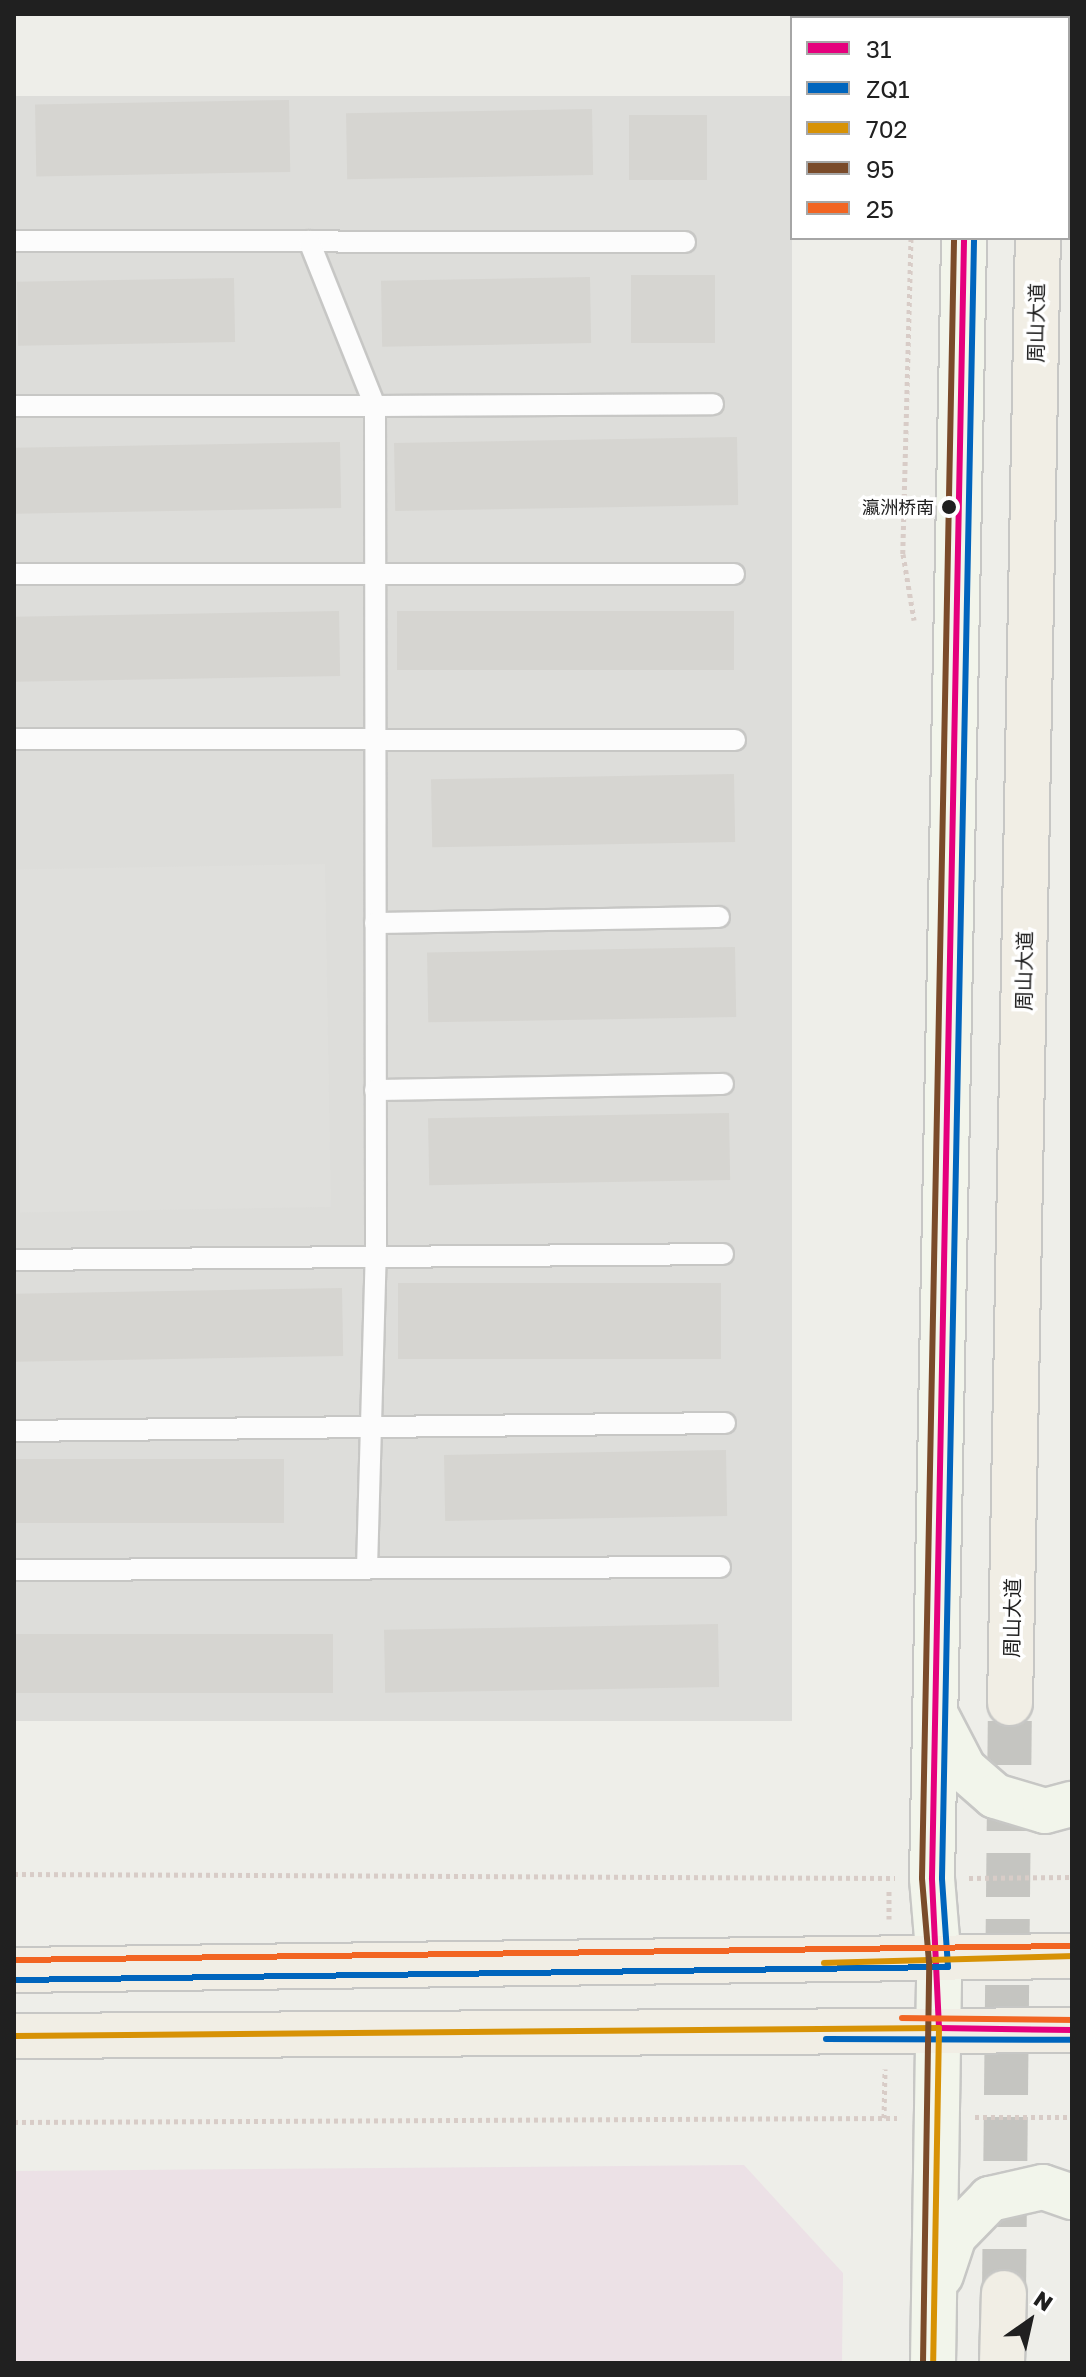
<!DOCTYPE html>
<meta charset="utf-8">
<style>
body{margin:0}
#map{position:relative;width:1086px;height:2377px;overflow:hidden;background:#eeeee9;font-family:"Golos Text","Noto Sans SC",sans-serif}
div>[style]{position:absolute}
.residential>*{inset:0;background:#ddddda;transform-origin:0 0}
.industrial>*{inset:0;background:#ece1e6}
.parking>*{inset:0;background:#dfdfdc;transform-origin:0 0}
.building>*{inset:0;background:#d6d5d1;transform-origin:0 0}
.primary-tunnel>*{height:44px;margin-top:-22px;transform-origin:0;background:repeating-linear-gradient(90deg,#c5c5c1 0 44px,transparent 0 66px)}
.path>*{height:5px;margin-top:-2.5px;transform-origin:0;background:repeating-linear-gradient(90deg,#d8ccc7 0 4px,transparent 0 8px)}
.roads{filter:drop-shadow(2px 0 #c7c7c5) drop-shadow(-2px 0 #c7c7c5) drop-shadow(0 2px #c7c7c5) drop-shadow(0 -2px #c7c7c5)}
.service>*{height:20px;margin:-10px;padding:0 10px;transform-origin:10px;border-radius:10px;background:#fcfcfc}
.secondary>*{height:44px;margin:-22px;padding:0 22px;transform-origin:22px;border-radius:22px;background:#f2f5eb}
.primary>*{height:44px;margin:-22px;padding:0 22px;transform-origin:22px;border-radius:22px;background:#f1eee5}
.bus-1>*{height:6px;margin:-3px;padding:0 3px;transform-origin:3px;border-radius:3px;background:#e5007d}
.bus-2>*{height:6px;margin:-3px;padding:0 3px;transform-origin:3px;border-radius:3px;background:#0065bd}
.bus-3>*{height:6px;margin:-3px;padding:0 3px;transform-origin:3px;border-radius:3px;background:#d79205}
.bus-4>*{height:6px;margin:-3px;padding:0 3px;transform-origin:3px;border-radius:3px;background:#7a4b2a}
.bus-5>*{height:6px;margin:-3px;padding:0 3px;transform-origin:3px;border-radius:3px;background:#f26522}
.dots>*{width:22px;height:22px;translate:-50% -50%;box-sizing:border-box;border:4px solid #fff;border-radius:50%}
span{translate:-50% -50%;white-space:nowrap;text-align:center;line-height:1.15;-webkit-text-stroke:7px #fff;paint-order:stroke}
.bus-label{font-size:18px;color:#202020}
.right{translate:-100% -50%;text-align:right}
.street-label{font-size:20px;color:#202020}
.frame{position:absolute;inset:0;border:16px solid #202020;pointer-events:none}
.legend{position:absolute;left:790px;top:16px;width:280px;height:224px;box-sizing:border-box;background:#fff;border:2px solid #a6a6a6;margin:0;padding:10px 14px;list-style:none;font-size:24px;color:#202020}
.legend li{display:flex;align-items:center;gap:16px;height:40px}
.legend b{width:40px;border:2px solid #a6a6a6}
.north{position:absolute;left:990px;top:2281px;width:80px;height:80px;-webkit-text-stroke:6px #fff;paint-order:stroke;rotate:34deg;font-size:22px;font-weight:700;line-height:32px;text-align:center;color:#202020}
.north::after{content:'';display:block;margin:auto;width:28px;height:36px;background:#202020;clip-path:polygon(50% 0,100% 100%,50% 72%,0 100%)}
</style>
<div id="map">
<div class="residential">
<div style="left:14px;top:96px;width:778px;height:1625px"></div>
</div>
<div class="industrial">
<div style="clip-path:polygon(744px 2165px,843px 2273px,842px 2363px,14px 2363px,14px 2171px)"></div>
</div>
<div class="parking">
<div style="left:325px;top:864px;width:343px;height:311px;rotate:89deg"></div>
</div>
<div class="building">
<div style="left:289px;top:100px;width:72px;height:254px;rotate:89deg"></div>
<div style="left:592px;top:109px;width:66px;height:246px;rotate:89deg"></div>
<div style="left:629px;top:115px;width:78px;height:65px"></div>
<div style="left:715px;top:275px;width:68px;height:84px;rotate:90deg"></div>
<div style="left:590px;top:277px;width:66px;height:209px;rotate:89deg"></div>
<div style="left:234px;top:278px;width:64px;height:217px;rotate:89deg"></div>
<div style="left:737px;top:437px;width:68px;height:343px;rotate:89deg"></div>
<div style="left:340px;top:442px;width:66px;height:325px;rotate:89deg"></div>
<div style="left:339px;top:611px;width:65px;height:325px;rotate:89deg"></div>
<div style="left:734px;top:611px;width:59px;height:337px;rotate:90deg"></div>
<div style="left:734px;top:774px;width:68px;height:303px;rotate:89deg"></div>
<div style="left:735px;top:947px;width:70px;height:308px;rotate:89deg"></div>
<div style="left:729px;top:1113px;width:67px;height:301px;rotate:89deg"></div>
<div style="left:721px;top:1283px;width:76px;height:323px;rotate:90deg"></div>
<div style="left:342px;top:1288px;width:68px;height:328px;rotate:89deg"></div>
<div style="left:726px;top:1450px;width:66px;height:282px;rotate:89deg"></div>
<div style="left:284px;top:1459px;width:64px;height:270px;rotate:90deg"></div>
<div style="left:718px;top:1624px;width:63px;height:334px;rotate:89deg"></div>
<div style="left:14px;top:1634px;width:319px;height:59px"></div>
</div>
<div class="primary-tunnel">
<div style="left:1004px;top:2293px;width:590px;rotate:-89.42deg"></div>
</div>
<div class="path">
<div style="left:953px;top:18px;width:4px;rotate:-76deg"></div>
<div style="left:911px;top:238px;width:316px;rotate:91.5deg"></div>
<div style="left:903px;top:554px;width:67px;rotate:80.5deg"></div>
<div style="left:14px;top:1874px;width:881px;rotate:0.26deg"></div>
<div style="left:969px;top:1878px;width:103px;rotate:-0.6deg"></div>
<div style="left:889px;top:1919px;width:30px;rotate:-90deg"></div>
<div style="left:975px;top:2117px;width:97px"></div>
<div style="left:884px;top:2118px;width:49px;rotate:-88.8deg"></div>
<div style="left:14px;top:2122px;width:883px;rotate:-0.26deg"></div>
</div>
<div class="roads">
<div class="service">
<div style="left:14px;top:241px;width:671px;rotate:0.09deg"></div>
<div style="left:309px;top:241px;width:178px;rotate:68.2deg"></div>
<div style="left:375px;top:406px;width:338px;rotate:-0.3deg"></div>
<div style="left:14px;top:406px;width:361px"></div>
<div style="left:375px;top:406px;width:840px;rotate:89.93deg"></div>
<div style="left:376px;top:1246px;width:323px;rotate:91.6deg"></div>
<div style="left:14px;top:574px;width:720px"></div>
<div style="left:14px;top:739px;width:721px;rotate:0.08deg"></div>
<div style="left:375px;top:923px;width:344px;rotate:-1deg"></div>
<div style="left:375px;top:1090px;width:348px;rotate:-1deg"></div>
<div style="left:14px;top:1260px;width:709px;rotate:-0.48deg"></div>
<div style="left:14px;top:1431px;width:711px;rotate:-0.64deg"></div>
<div style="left:14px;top:1570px;width:706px;rotate:-0.24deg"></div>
</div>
<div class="secondary">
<div style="left:936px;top:1715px;width:61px;rotate:62.6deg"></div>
<div style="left:964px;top:1769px;width:41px;rotate:41.1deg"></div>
<div style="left:995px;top:1796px;width:52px;rotate:16.7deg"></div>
<div style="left:1045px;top:1811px;width:28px;rotate:-15deg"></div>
<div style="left:941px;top:2275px;width:41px;rotate:-71.6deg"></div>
<div style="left:954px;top:2236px;width:52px;rotate:-45.8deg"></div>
<div style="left:990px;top:2199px;width:54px;rotate:-12.8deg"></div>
<div style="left:1043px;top:2187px;width:31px;rotate:19deg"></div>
<div style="left:933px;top:2363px;width:401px;rotate:-89.1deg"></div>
<div style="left:939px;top:1962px;width:84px;rotate:-94.8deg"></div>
<div style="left:932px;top:1878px;width:1640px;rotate:-88.88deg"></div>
</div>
<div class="primary">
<div style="left:1027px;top:14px;width:4px;rotate:90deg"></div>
<div style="left:1010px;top:1703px;width:1465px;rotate:-88.91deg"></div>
<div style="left:14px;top:1970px;width:1058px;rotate:-0.76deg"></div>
<div style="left:14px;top:2036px;width:1058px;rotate:-0.32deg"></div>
<div style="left:1002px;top:2363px;width:70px;rotate:-88.4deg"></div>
</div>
</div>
<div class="bus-1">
<div style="left:939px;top:2028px;width:150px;rotate:-92.7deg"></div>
<div style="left:932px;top:1878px;width:1640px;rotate:-88.88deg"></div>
<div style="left:939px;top:2028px;width:133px;rotate:0.9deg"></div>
</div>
<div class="bus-2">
<div style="left:14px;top:1980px;width:934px;rotate:-0.8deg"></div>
<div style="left:948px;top:1967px;width:89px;rotate:-93.9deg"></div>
<div style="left:942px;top:1878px;width:1640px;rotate:-88.88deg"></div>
<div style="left:826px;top:2039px;width:246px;rotate:0.2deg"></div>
</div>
<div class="bus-3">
<div style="left:824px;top:1963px;width:248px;rotate:-1.6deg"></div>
<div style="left:14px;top:2036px;width:925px;rotate:-0.5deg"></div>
<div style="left:939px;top:2028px;width:335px;rotate:91deg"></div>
</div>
<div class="bus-4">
<div style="left:923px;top:2363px;width:401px;rotate:-89.1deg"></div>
<div style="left:929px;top:1962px;width:84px;rotate:-94.8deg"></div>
<div style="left:922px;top:1878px;width:1640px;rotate:-88.88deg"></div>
</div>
<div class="bus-5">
<div style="left:14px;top:1960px;width:1058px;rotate:-0.76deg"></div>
<div style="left:902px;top:2018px;width:170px;rotate:0.7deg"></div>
</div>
<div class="dots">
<div style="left:949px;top:507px;background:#202020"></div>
</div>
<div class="bus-label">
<span class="right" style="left:934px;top:507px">瀛洲桥南</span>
</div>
<div class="street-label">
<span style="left:1036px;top:323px;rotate:-89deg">周山大道</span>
<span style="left:1024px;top:971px;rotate:-89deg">周山大道</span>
<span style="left:1012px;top:1618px;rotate:-89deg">周山大道</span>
</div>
<div class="frame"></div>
<ul class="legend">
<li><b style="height:10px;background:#e5007d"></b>31</li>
<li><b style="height:10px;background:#0065bd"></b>ZQ1</li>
<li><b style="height:10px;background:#d79205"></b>702</li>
<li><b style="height:10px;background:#7a4b2a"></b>95</li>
<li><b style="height:10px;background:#f26522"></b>25</li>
</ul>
<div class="north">N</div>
</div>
